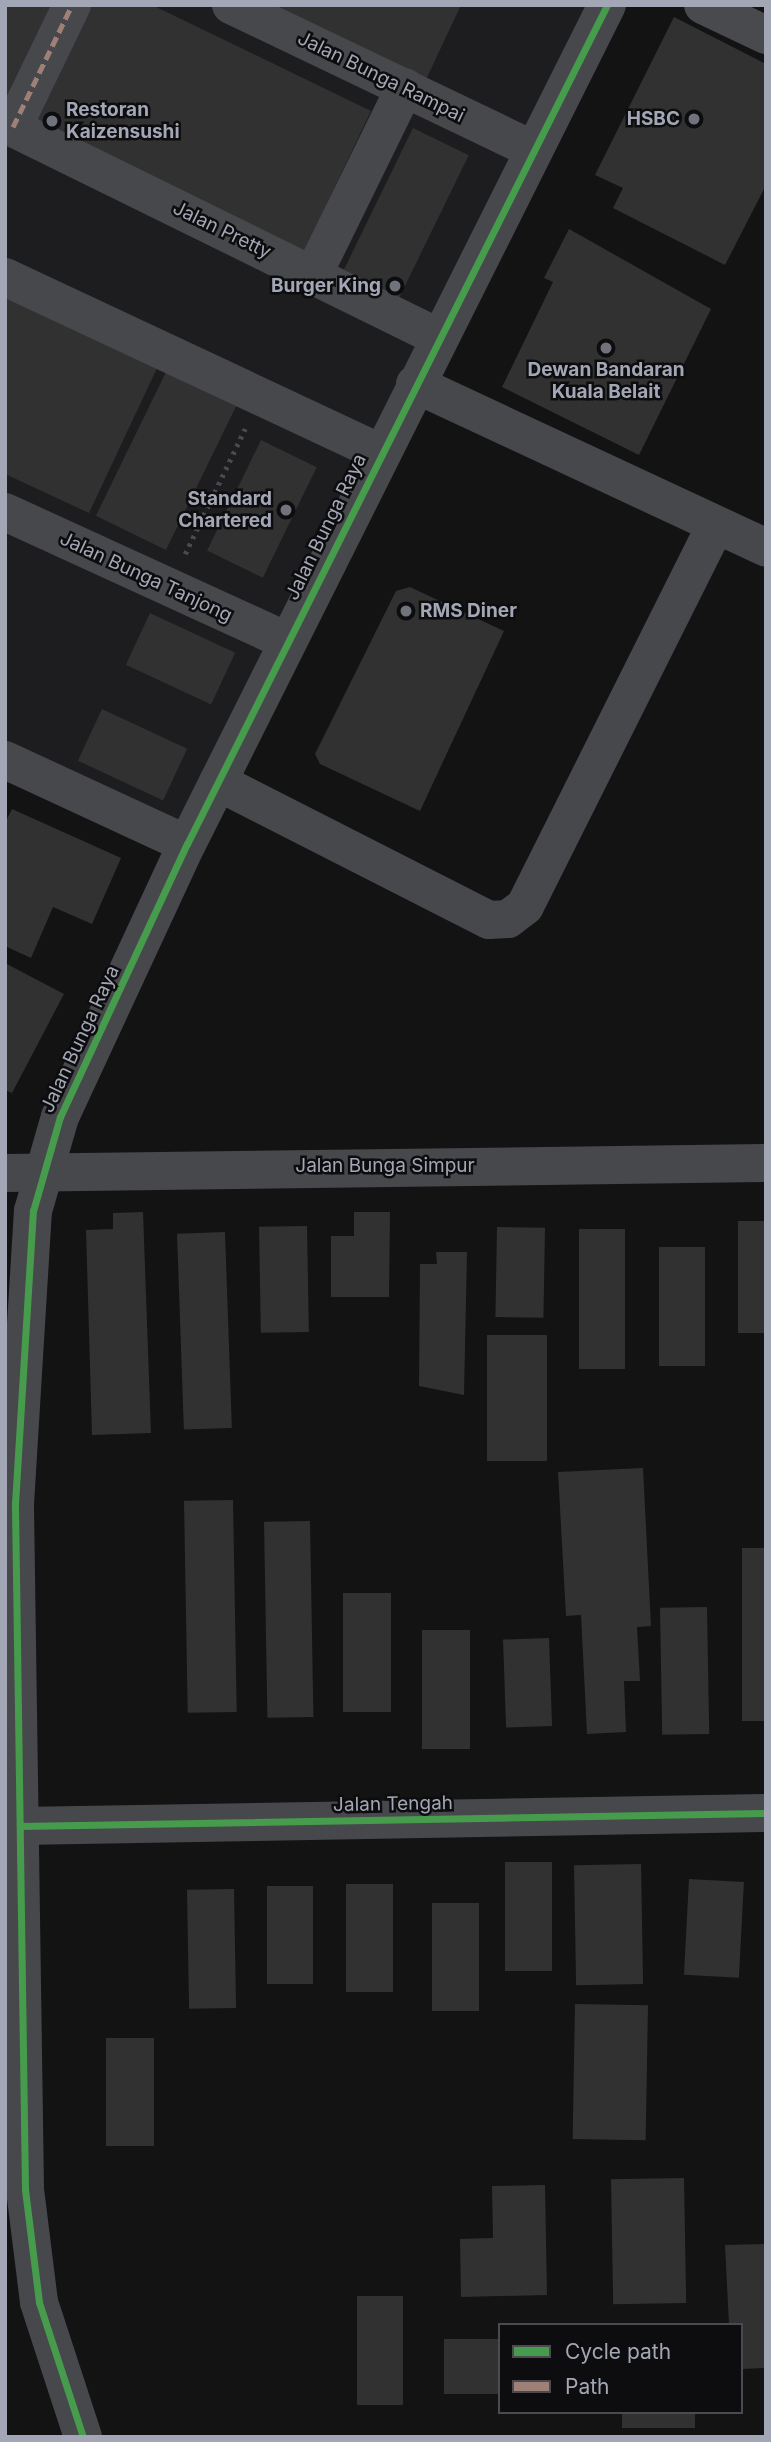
<!DOCTYPE html>
<style>
body{margin:0}
#map{position:relative;width:771px;height:2442px;overflow:hidden;background:#131313;font-family:Inter,sans-serif}
div>[style]{position:absolute}
.built>*{inset:0;background:#1d1d1f}
.building>*{inset:0;background:#313132;transform-origin:0 0}
.path>*{height:4.5px;margin-top:-2.25px;transform-origin:0;background:repeating-linear-gradient(90deg,#49494e 0 3.5px,transparent 0 8.5px)}
.minor>*{height:38px;margin:-19px;padding:0 19px;transform-origin:19px;border-radius:19px;background:#47484c}
.major>*{height:38px;margin:-19px;padding:0 19px;transform-origin:19px;border-radius:19px;background:#494a4e}
.quiet>*{height:5px;margin-top:-2.5px;transform-origin:0;background:repeating-linear-gradient(90deg,#9e8076 0 10px,transparent 0 15px)}
.cycleway>*{height:7px;margin:-3.5px;padding:0 3.5px;transform-origin:3.5px;border-radius:3.5px;background:#469c4c}
.dots>*{width:19px;height:19px;translate:-50% -50%;box-sizing:border-box;border:4px solid #0d0d0f;border-radius:50%}
span{translate:-50% -50%;white-space:nowrap;text-align:center;line-height:1.15;-webkit-text-stroke:5px #0d0d0f;paint-order:stroke}
.street-label{font-size:19px;color:#a3a7b5}
.poi-label{font-size:19px;color:#a3a7b5;font-weight:700}
.left{translate:0 -50%;text-align:left}
.right{translate:-100% -50%;text-align:right}
.frame{position:absolute;inset:0;border:7px solid #a3a7b5;pointer-events:none}
.legend{position:absolute;left:498px;top:2323px;width:245px;height:91px;box-sizing:border-box;background:#0d0d0f;border:2px solid #494b51;margin:0;padding:9px 12px;list-style:none;font-size:21px;color:#a3a7b5}
.legend li{display:flex;align-items:center;gap:14px;height:35px}
.legend b{width:35px;border:2px solid #494b51}
</style>
<div id="map">
<div class="built">
<div style="clip-path:polygon(5px 5px,608px 5px,187px 844px,5px 757px)"></div>
</div>
<div class="building">
<div style="clip-path:polygon(5px 5px,54px 5px,5px 103px)"></div>
<div style="clip-path:polygon(90px 5px,152px 5px,371px 111px,300px 260px,30px 130px)"></div>
<div style="clip-path:polygon(254px 5px,461px 5px,423px 86px)"></div>
<div style="clip-path:polygon(674px 17px,766px 64px,766px 185px,725px 265px,613px 208px,623px 188px,595px 175px)"></div>
<div style="left:413px;top:128px;width:62px;height:158px;rotate:26deg"></div>
<div style="clip-path:polygon(569px 229px,711px 309px,639px 455px,502px 387px,553px 282px,544px 278px)"></div>
<div style="clip-path:polygon(5px 292px,158px 366px,89px 513px,5px 474px)"></div>
<div style="left:166px;top:372px;width:78px;height:160px;rotate:26deg"></div>
<div style="left:261px;top:440px;width:62px;height:123px;rotate:26deg"></div>
<div style="clip-path:polygon(410px 587px,504px 631px,420px 811px,320px 764px,315px 754px,396px 591px)"></div>
<div style="left:150px;top:613px;width:94px;height:57px;rotate:25deg"></div>
<div style="left:102px;top:709px;width:94px;height:57px;rotate:25deg"></div>
<div style="clip-path:polygon(12px 809px,121px 858px,92px 924px,53px 907px,31px 958px,5px 946px,5px 823px)"></div>
<div style="clip-path:polygon(5px 963px,64px 994px,12px 1093px,5px 1090px)"></div>
<div style="clip-path:polygon(143px 1212px,151px 1433px,92px 1435px,86px 1230px,113px 1229px,113px 1213px)"></div>
<div style="clip-path:polygon(354px 1212px,390px 1212px,389px 1297px,331px 1297px,331px 1236px,354px 1236px)"></div>
<div style="left:766px;top:1221px;width:112px;height:28px;rotate:90deg"></div>
<div style="left:307px;top:1226px;width:106px;height:48px;rotate:89deg"></div>
<div style="left:497px;top:1227px;width:48px;height:90px;rotate:1deg"></div>
<div style="left:579px;top:1229px;width:46px;height:140px"></div>
<div style="left:225px;top:1232px;width:196px;height:48px;rotate:88deg"></div>
<div style="left:659px;top:1247px;width:46px;height:119px"></div>
<div style="clip-path:polygon(436px 1252px,467px 1252px,464px 1395px,419px 1386px,420px 1264px,437px 1264px)"></div>
<div style="left:487px;top:1335px;width:60px;height:126px"></div>
<div style="clip-path:polygon(643px 1468px,651px 1626px,637px 1627px,640px 1681px,624px 1681px,626px 1732px,587px 1734px,581px 1615px,566px 1616px,558px 1472px)"></div>
<div style="left:233px;top:1500px;width:212px;height:49px;rotate:89deg"></div>
<div style="left:310px;top:1521px;width:196px;height:46px;rotate:89deg"></div>
<div style="left:742px;top:1548px;width:24px;height:173px"></div>
<div style="left:391px;top:1593px;width:119px;height:48px;rotate:90deg"></div>
<div style="left:707px;top:1607px;width:127px;height:47px;rotate:89deg"></div>
<div style="left:470px;top:1630px;width:119px;height:48px;rotate:90deg"></div>
<div style="left:549px;top:1638px;width:88px;height:46px;rotate:88deg"></div>
<div style="left:505px;top:1862px;width:47px;height:109px"></div>
<div style="left:641px;top:1864px;width:120px;height:67px;rotate:89deg"></div>
<div style="left:689px;top:1879px;width:55px;height:96px;rotate:3deg"></div>
<div style="left:346px;top:1884px;width:47px;height:108px"></div>
<div style="left:267px;top:1886px;width:46px;height:98px"></div>
<div style="left:234px;top:1889px;width:119px;height:47px;rotate:89deg"></div>
<div style="left:432px;top:1903px;width:47px;height:108px"></div>
<div style="left:575px;top:2004px;width:73px;height:135px;rotate:1deg"></div>
<div style="left:106px;top:2038px;width:48px;height:108px"></div>
<div style="left:684px;top:2178px;width:125px;height:73px;rotate:89deg"></div>
<div style="clip-path:polygon(545px 2185px,547px 2295px,461px 2297px,460px 2239px,493px 2238px,492px 2186px)"></div>
<div style="clip-path:polygon(766px 2244px,766px 2368px,741px 2369px,741px 2325px,729px 2325px,725px 2245px)"></div>
<div style="left:357px;top:2296px;width:46px;height:109px"></div>
<div style="left:500px;top:2339px;width:55px;height:56px;rotate:90deg"></div>
<div style="left:622px;top:2412px;width:73px;height:16px"></div>
</div>
<div class="path">
<div style="left:185px;top:554px;width:139px;rotate:-64.4deg"></div>
</div>
<div class="minor">
<div style="left:231px;top:5px;width:333px;rotate:25.6deg"></div>
<div style="left:5px;top:124px;width:483px;rotate:26.2deg"></div>
<div style="left:13px;top:127px;width:136px;rotate:-64.2deg"></div>
<div style="left:313px;top:275px;width:209px;rotate:-63.9deg"></div>
<div style="left:5px;top:277px;width:414px;rotate:25.1deg"></div>
<div style="left:415px;top:384px;width:387px;rotate:25deg"></div>
<div style="left:5px;top:512px;width:310px;rotate:24.6deg"></div>
<div style="left:5px;top:760px;width:200px;rotate:24.8deg"></div>
<div style="left:218px;top:782px;width:304px;rotate:27deg"></div>
<div style="left:489px;top:920px;width:19px;rotate:-3deg"></div>
<div style="left:508px;top:919px;width:21px;rotate:-37deg"></div>
<div style="left:525px;top:906px;width:426px;rotate:-63.4deg"></div>
<div style="left:5px;top:1173px;width:761px;rotate:-0.75deg"></div>
<div style="left:20px;top:1826px;width:746px;rotate:-1deg"></div>
<div style="left:83px;top:2437px;width:142px;rotate:-108.1deg"></div>
<div style="left:39px;top:2302px;width:114px;rotate:-97.1deg"></div>
<div style="left:25px;top:2189px;width:685px;rotate:-90.84deg"></div>
<div style="left:15px;top:1504px;width:294px;rotate:-86.5deg"></div>
<div style="left:33px;top:1211px;width:98px;rotate:-74deg"></div>
<div style="left:60px;top:1117px;width:301px;rotate:-65.1deg"></div>
<div style="left:187px;top:844px;width:938px;rotate:-63.41deg"></div>
</div>
<div class="major">
<div style="left:703px;top:5px;width:70px;rotate:25.5deg"></div>
</div>
<div class="quiet">
<div style="left:13px;top:127px;width:136px;rotate:-64.2deg"></div>
</div>
<div class="cycleway">
<div style="left:20px;top:1826px;width:746px;rotate:-1deg"></div>
<div style="left:83px;top:2437px;width:142px;rotate:-108.1deg"></div>
<div style="left:39px;top:2302px;width:114px;rotate:-97.1deg"></div>
<div style="left:25px;top:2189px;width:685px;rotate:-90.84deg"></div>
<div style="left:15px;top:1504px;width:294px;rotate:-86.5deg"></div>
<div style="left:33px;top:1211px;width:98px;rotate:-74deg"></div>
<div style="left:60px;top:1117px;width:301px;rotate:-65.1deg"></div>
<div style="left:187px;top:844px;width:938px;rotate:-63.41deg"></div>
</div>
<div class="dots">
<div style="left:694px;top:119px;background:#71737c"></div>
<div style="left:52px;top:121px;background:#71737c"></div>
<div style="left:395px;top:286px;background:#71737c"></div>
<div style="left:606px;top:348px;background:#71737c"></div>
<div style="left:286px;top:510px;background:#71737c"></div>
<div style="left:406px;top:611px;background:#71737c"></div>
</div>
<div class="street-label">
<span style="left:381px;top:77px;rotate:26deg">Jalan Bunga Rampai</span>
<span style="left:222px;top:230px;rotate:26deg">Jalan Pretty</span>
<span style="left:326px;top:527px;rotate:-64deg">Jalan Bunga Raya</span>
<span style="left:146px;top:577px;rotate:25deg">Jalan Bunga Tanjong</span>
<span style="left:80px;top:1039px;rotate:-65deg">Jalan Bunga Raya</span>
<span style="left:385px;top:1166px">Jalan Bunga Simpur</span>
<span style="left:393px;top:1804px;rotate:-1deg">Jalan Tengah</span>
</div>
<div class="poi-label">
<span class="left" style="left:66px;top:121px">Restoran<br>Kaizensushi</span>
<span class="right" style="left:680px;top:119px">HSBC</span>
<span class="right" style="left:381px;top:286px">Burger King</span>
<span style="left:606px;top:381px">Dewan Bandaran<br>Kuala Belait</span>
<span class="right" style="left:272px;top:510px">Standard<br>Chartered</span>
<span class="left" style="left:420px;top:611px">RMS Diner</span>
</div>
<div class="frame"></div>
<ul class="legend">
<li><b style="height:9px;background:#469c4c"></b>Cycle path</li>
<li><b style="height:9px;background:#9e8076"></b>Path</li>
</ul>
</div>
